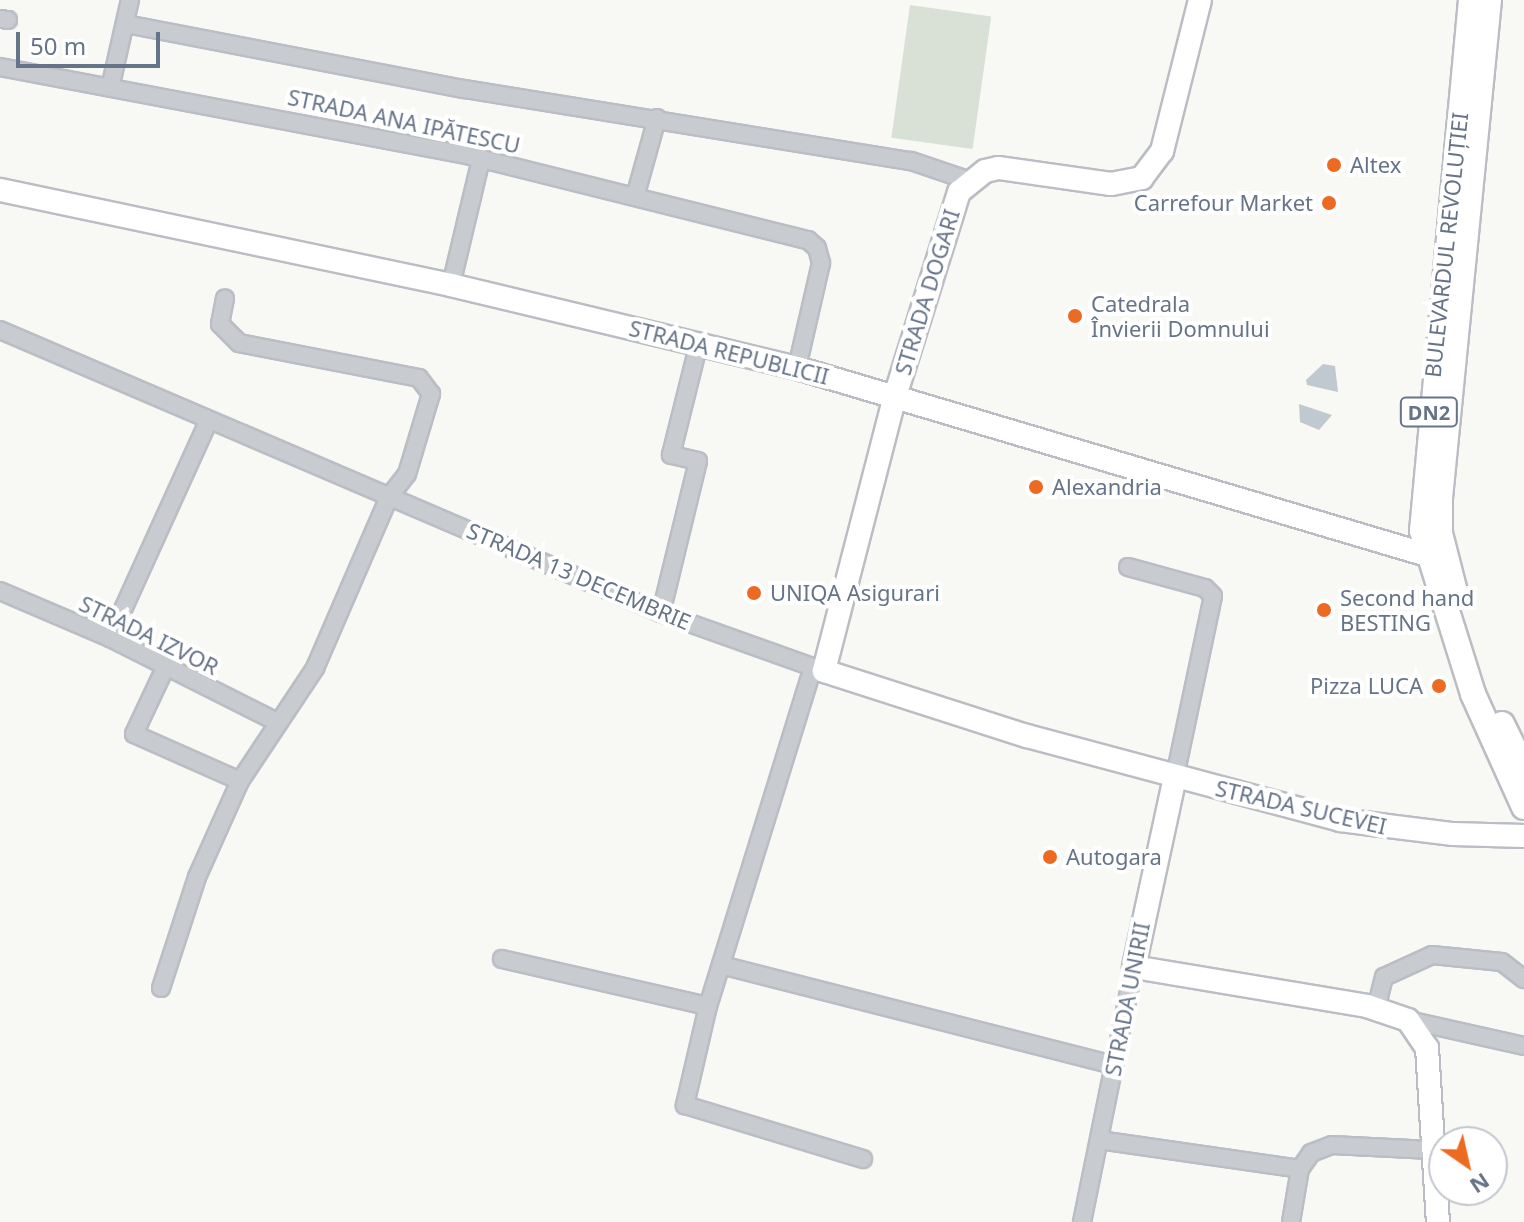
<!DOCTYPE html>
<meta charset="utf-8">
<style>
body{margin:0}
#map{position:relative;width:1524px;height:1222px;overflow:hidden;background:#f8f8f5;font-family:"Noto Sans",sans-serif}
div>[style]{position:absolute}
.green>*{inset:0;background:#d9e0d6;transform-origin:0 0}
.water>*{inset:0;background:#c0c9cf}
.roads{filter:drop-shadow(2px 0 #babec4) drop-shadow(-2px 0 #babec4) drop-shadow(0 2px #babec4) drop-shadow(0 -2px #babec4)}
.street>*{height:16px;margin:-8px;padding:0 8px;transform-origin:8px;border-radius:8px;background:#c8cbcf}
.secondary>*{height:22px;margin:-11px;padding:0 11px;transform-origin:11px;border-radius:11px;background:#fff}
.primary>*{height:24px;margin:-12px;padding:0 12px;transform-origin:12px;border-radius:12px;background:#fff}
.dots>*{width:22px;height:22px;translate:-50% -50%;box-sizing:border-box;border:4px solid #fff;border-radius:50%}
span{translate:-50% -50%;white-space:nowrap;text-align:center;line-height:1.15;-webkit-text-stroke:8px #fff;paint-order:stroke}
.shield-label span{padding:2px 6px;background:#fff;border:2px solid;border-radius:6px;-webkit-text-stroke-width:0}
.shield-label{font-size:20px;color:#667488;font-weight:700}
.street-label{font-size:22px;color:#667488}
.poi-label{font-size:22px;color:#667488}
.left{translate:0 -50%;text-align:left}
.right{translate:-100% -50%;text-align:right}
.north{position:absolute;left:1428px;top:1126px;width:80px;height:80px;box-sizing:border-box;background:#fff;border:2px solid #c2c7cf;border-radius:50%;rotate:146deg;font-size:22px;font-weight:700;line-height:32px;text-align:center;color:#667488}
.north::after{content:'';display:block;margin:auto;width:28px;height:36px;background:#ec6a22;clip-path:polygon(50% 0,100% 100%,50% 72%,0 100%)}
.scale{position:absolute;left:16px;top:32px;width:144px;height:36px;box-sizing:border-box;border:4px solid #667488;border-top:0;padding-left:10px;font-size:24px;line-height:28px;white-space:nowrap;color:#667488;-webkit-text-stroke:6px #fff;paint-order:stroke}
</style>
<div id="map">
<div class="green">
<div style="left:910px;top:5px;width:82px;height:134px;rotate:8deg"></div>
</div>
<div class="water">
<div style="clip-path:polygon(1323px 364px,1335px 366px,1338px 392px,1307px 385px,1306px 380px)"></div>
<div style="clip-path:polygon(1299px 404px,1332px 415px,1319px 430px,1300px 422px)"></div>
</div>
<div class="roads">
<div class="street">
<div style="left:0;top:19px;width:8px;rotate:7deg"></div>
<div style="left:126px;top:24px;width:344px;rotate:10.9deg"></div>
<div style="left:464px;top:89px;width:453px;rotate:9.2deg"></div>
<div style="left:911px;top:161px;width:62px;rotate:18.7deg"></div>
<div style="left:0;top:67px;width:470px;rotate:10.7deg"></div>
<div style="left:462px;top:154px;width:357px;rotate:14deg"></div>
<div style="left:808px;top:240px;width:12px;rotate:42deg"></div>
<div style="left:817px;top:248px;width:16px;rotate:75deg"></div>
<div style="left:821px;top:263px;width:108px;rotate:102.9deg"></div>
<div style="left:111px;top:84px;width:86px;rotate:-77.3deg"></div>
<div style="left:635px;top:197px;width:82px;rotate:-74.4deg"></div>
<div style="left:451px;top:285px;width:130px;rotate:-76.6deg"></div>
<div style="left:0;top:330px;width:719px;rotate:23.18deg"></div>
<div style="left:661px;top:613px;width:173px;rotate:19.6deg"></div>
<div style="left:1128px;top:567px;width:80px;rotate:15.3deg"></div>
<div style="left:1205px;top:588px;width:11px;rotate:45deg"></div>
<div style="left:1213px;top:596px;width:185px;rotate:101.9deg"></div>
<div style="left:0;top:591px;width:120px;rotate:23.1deg"></div>
<div style="left:110px;top:638px;width:187px;rotate:26.7deg"></div>
<div style="left:661px;top:613px;width:156px;rotate:-76.3deg"></div>
<div style="left:698px;top:461px;width:28px;rotate:-167deg"></div>
<div style="left:671px;top:455px;width:115px;rotate:-76deg"></div>
<div style="left:110px;top:638px;width:239px;rotate:-65.6deg"></div>
<div style="left:166px;top:666px;width:75px;rotate:115.2deg"></div>
<div style="left:134px;top:734px;width:116px;rotate:23.9deg"></div>
<div style="left:813px;top:667px;width:355px;rotate:107.2deg"></div>
<div style="left:708px;top:1006px;width:102px;rotate:103.1deg"></div>
<div style="left:685px;top:1105px;width:186px;rotate:16.9deg"></div>
<div style="left:502px;top:959px;width:211px;rotate:12.9deg"></div>
<div style="left:721px;top:965px;width:406px;rotate:14.3deg"></div>
<div style="left:161px;top:988px;width:117px;rotate:-72deg"></div>
<div style="left:197px;top:877px;width:105px;rotate:-65.9deg"></div>
<div style="left:240px;top:781px;width:136px;rotate:-56.4deg"></div>
<div style="left:315px;top:668px;width:186px;rotate:-66.6deg"></div>
<div style="left:389px;top:497px;width:29px;rotate:-52deg"></div>
<div style="left:407px;top:474px;width:84px;rotate:-73.3deg"></div>
<div style="left:431px;top:394px;width:20px;rotate:-127deg"></div>
<div style="left:419px;top:378px;width:183px;rotate:-169deg"></div>
<div style="left:239px;top:343px;width:27px;rotate:-135deg"></div>
<div style="left:220px;top:324px;width:26px;rotate:-79deg"></div>
<div style="left:1376px;top:1009px;width:33px;rotate:-76deg"></div>
<div style="left:1384px;top:977px;width:53px;rotate:-24.6deg"></div>
<div style="left:1432px;top:955px;width:70px;rotate:5.7deg"></div>
<div style="left:1502px;top:962px;width:28px;rotate:38deg"></div>
<div style="left:1408px;top:1020px;width:119px;rotate:12.6deg"></div>
<div style="left:1099px;top:1140px;width:203px;rotate:8.2deg"></div>
<div style="left:1082px;top:1222px;width:260px;rotate:-78.5deg"></div>
<div style="left:1291px;top:1222px;width:54px;rotate:-80.4deg"></div>
<div style="left:1300px;top:1169px;width:19px;rotate:-55deg"></div>
<div style="left:1311px;top:1153px;width:22px;rotate:-21deg"></div>
<div style="left:1332px;top:1145px;width:99px;rotate:2.9deg"></div>
</div>
<div class="secondary">
<div style="left:1200px;top:0;width:156px;rotate:104.1deg"></div>
<div style="left:1162px;top:151px;width:34px;rotate:127deg"></div>
<div style="left:1142px;top:178px;width:32px;rotate:169deg"></div>
<div style="left:1111px;top:184px;width:114px;rotate:-171.9deg"></div>
<div style="left:998px;top:168px;width:13px;rotate:167deg"></div>
<div style="left:985px;top:171px;width:33px;rotate:141deg"></div>
<div style="left:959px;top:192px;width:214px;rotate:107.4deg"></div>
<div style="left:895px;top:396px;width:284px;rotate:104.5deg"></div>
<div style="left:824px;top:671px;width:213px;rotate:17.8deg"></div>
<div style="left:1027px;top:736px;width:324px;rotate:15deg"></div>
<div style="left:1340px;top:820px;width:114px;rotate:7.1deg"></div>
<div style="left:1453px;top:834px;width:71px;rotate:1.6deg"></div>
<div style="left:0;top:190px;width:461px;rotate:11.9deg"></div>
<div style="left:451px;top:285px;width:356px;rotate:13.5deg"></div>
<div style="left:797px;top:368px;width:675px;rotate:16.53deg"></div>
<div style="left:1175px;top:777px;width:194px;rotate:102.2deg"></div>
<div style="left:1134px;top:967px;width:236px;rotate:9.5deg"></div>
<div style="left:1367px;top:1006px;width:43px;rotate:18.9deg"></div>
<div style="left:1408px;top:1020px;width:34px;rotate:56deg"></div>
<div style="left:1427px;top:1048px;width:174px;rotate:86.4deg"></div>
</div>
<div class="primary">
<div style="left:1471px;top:0;width:533px;rotate:95.27deg"></div>
<div style="left:1422px;top:531px;width:171px;rotate:72.6deg"></div>
<div style="left:1473px;top:694px;width:124px;rotate:65.7deg"></div>
<div style="left:1455px;top:592px;width:61px;rotate:-104.3deg"></div>
<div style="left:1440px;top:533px;width:35px;rotate:-90deg"></div>
<div style="left:1440px;top:498px;width:500px;rotate:-84.38deg"></div>
<div style="left:1502px;top:724px;width:50px;rotate:63.9deg"></div>
</div>
</div>
<div class="dots">
<div style="left:1334px;top:165px;background:#ec6a22"></div>
<div style="left:1329px;top:203px;background:#ec6a22"></div>
<div style="left:1075px;top:316px;background:#ec6a22"></div>
<div style="left:1036px;top:487px;background:#ec6a22"></div>
<div style="left:754px;top:593px;background:#ec6a22"></div>
<div style="left:1324px;top:610px;background:#ec6a22"></div>
<div style="left:1439px;top:686px;background:#ec6a22"></div>
<div style="left:1050px;top:857px;background:#ec6a22"></div>
</div>
<div class="shield-label">
<span style="left:1429px;top:412px">DN2</span>
</div>
<div class="street-label">
<span style="left:404px;top:121px;rotate:12deg">STRADA ANA IPĂTESCU</span>
<span style="left:1446px;top:245px;rotate:-84deg">BULEVARDUL REVOLUȚIEI</span>
<span style="left:927px;top:292px;rotate:-73deg">STRADA DOGARI</span>
<span style="left:729px;top:352px;rotate:14deg">STRADA REPUBLICII</span>
<span style="left:579px;top:576px;rotate:23deg">STRADA 13 DECEMBRIE</span>
<span style="left:149px;top:635px;rotate:26deg">STRADA IZVOR</span>
<span style="left:1301px;top:807px;rotate:13deg">STRADA SUCEVEI</span>
<span style="left:1127px;top:999px;rotate:-79deg">STRADA UNIRII</span>
</div>
<div class="poi-label">
<span class="left" style="left:1350px;top:165px">Altex</span>
<span class="right" style="left:1313px;top:203px">Carrefour Market</span>
<span class="left" style="left:1091px;top:316px">Catedrala<br>Învierii Domnului</span>
<span class="left" style="left:1052px;top:487px">Alexandria</span>
<span class="left" style="left:770px;top:593px">UNIQA Asigurari</span>
<span class="left" style="left:1340px;top:610px">Second hand<br>BESTING</span>
<span class="right" style="left:1423px;top:686px">Pizza LUCA</span>
<span class="left" style="left:1066px;top:857px">Autogara</span>
</div>
<div class="north">N</div>
<div class="scale">50 m</div>
</div>
